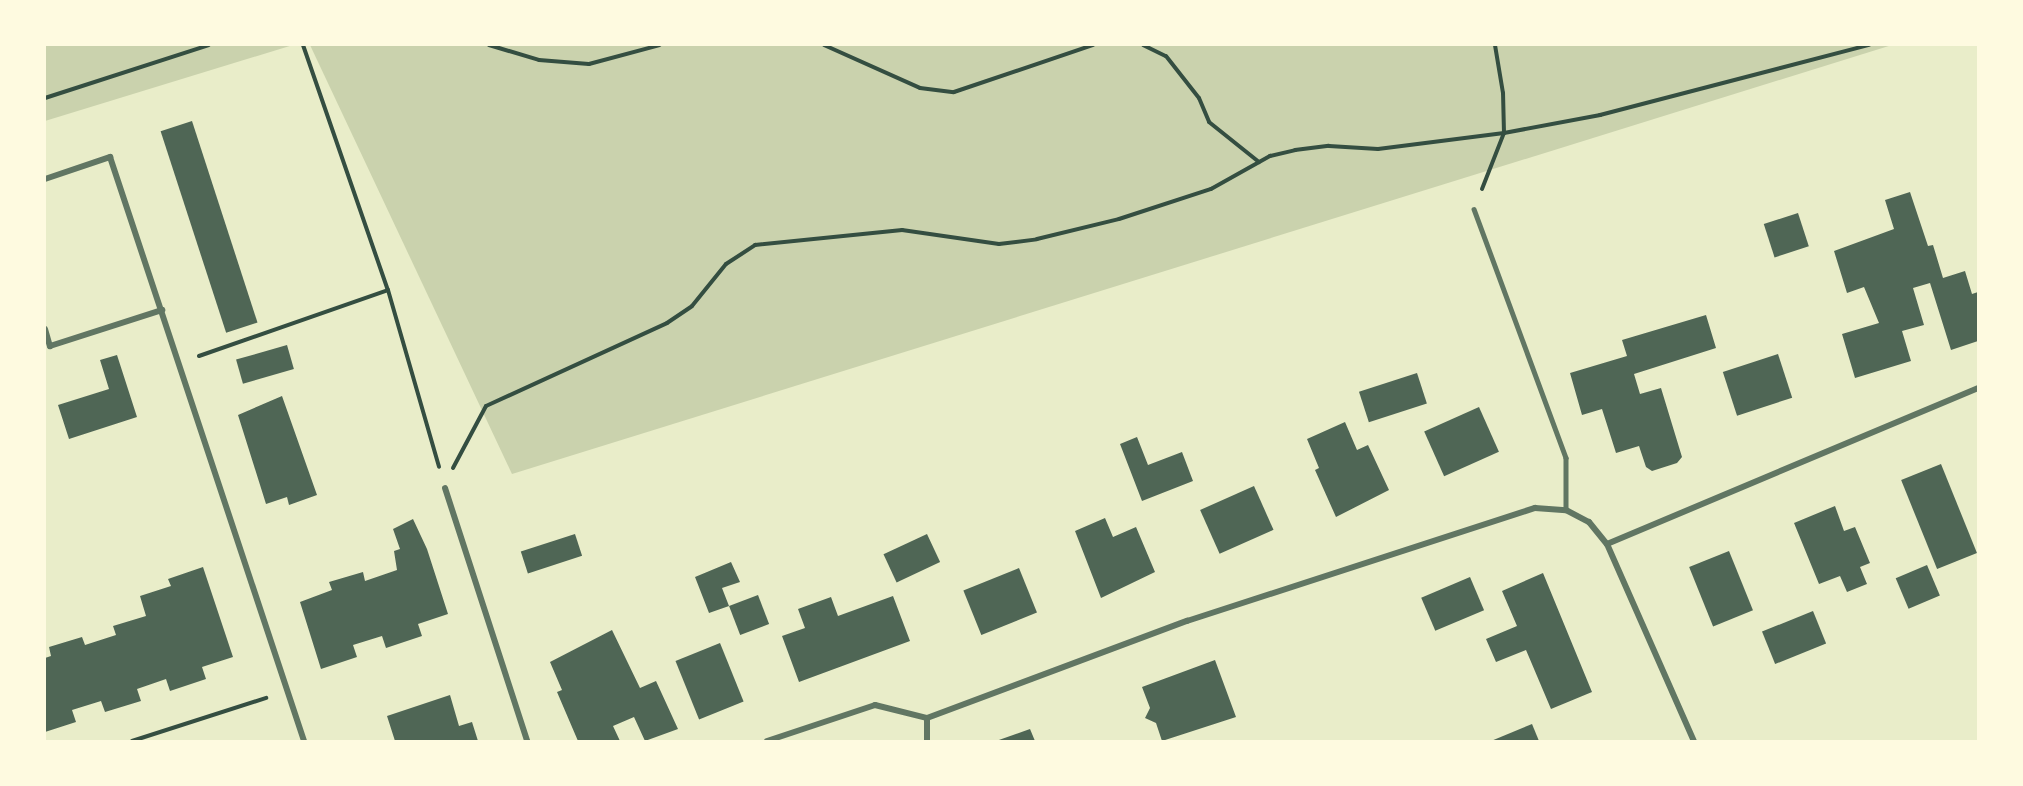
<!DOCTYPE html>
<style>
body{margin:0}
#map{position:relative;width:2023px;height:786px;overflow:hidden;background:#e9edc9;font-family:Helvetica,sans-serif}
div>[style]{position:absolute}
.green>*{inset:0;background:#cad2ad}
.building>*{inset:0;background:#4f6655;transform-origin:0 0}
.path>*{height:4px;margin:-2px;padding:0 2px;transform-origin:2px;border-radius:2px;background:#344e41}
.service>*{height:4.5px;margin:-2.25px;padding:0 2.25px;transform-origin:2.25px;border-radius:2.25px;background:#617663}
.minor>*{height:6px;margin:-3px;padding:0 3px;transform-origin:3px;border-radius:3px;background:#617663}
span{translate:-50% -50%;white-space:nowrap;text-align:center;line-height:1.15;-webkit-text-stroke:6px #fefae0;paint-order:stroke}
.frame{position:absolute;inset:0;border:46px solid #fefae0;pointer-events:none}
</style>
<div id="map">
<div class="green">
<div style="clip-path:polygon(45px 45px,293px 45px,45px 121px)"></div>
<div style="clip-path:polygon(310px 45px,1892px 45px,512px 474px)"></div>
</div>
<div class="building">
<div style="left:192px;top:121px;width:212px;height:33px;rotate:72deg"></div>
<div style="clip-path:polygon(1910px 192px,1928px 246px,1933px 245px,1943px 278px,1965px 271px,1972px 294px,1978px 292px,1978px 341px,1951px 350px,1930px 283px,1913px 288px,1924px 325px,1902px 331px,1911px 361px,1855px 378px,1842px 334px,1879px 323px,1864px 287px,1847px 293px,1834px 251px,1894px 229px,1885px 200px)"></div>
<div style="left:1798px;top:213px;width:35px;height:36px;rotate:72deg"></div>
<div style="clip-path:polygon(1706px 315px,1716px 348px,1634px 374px,1640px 394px,1661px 388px,1682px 457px,1677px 463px,1652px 471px,1646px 467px,1639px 446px,1616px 453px,1602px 409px,1582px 415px,1570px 373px,1627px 356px,1622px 340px)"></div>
<div style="left:287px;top:345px;width:25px;height:53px;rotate:74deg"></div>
<div style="left:1778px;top:354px;width:46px;height:58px;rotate:72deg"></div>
<div style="clip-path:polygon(117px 355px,137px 417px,69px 439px,58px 405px,109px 389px,100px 360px)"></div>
<div style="left:1417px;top:373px;width:32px;height:61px;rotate:72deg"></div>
<div style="clip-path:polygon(282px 396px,317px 495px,289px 505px,287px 497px,266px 504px,238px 415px)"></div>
<div style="left:1479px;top:407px;width:49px;height:60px;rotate:66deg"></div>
<div style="clip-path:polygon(1345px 422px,1357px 450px,1368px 445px,1389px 490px,1336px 517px,1315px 470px,1319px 468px,1307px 439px)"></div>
<div style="clip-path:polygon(1137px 437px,1148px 465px,1182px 452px,1193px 481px,1142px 501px,1120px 444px)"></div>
<div style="left:1941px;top:464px;width:96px;height:43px;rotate:68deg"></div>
<div style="left:1254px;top:486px;width:48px;height:59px;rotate:66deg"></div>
<div style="clip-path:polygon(1835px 506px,1844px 531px,1855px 527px,1870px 563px,1860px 567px,1867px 584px,1847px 592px,1840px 576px,1819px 584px,1794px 523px)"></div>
<div style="clip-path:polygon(1105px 518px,1113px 537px,1136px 527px,1155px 572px,1101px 598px,1075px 531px)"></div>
<div style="clip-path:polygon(413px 519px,427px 549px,448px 614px,418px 624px,422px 636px,386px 648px,382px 636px,353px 645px,357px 657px,321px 669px,300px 602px,332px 590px,329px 582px,363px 572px,365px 581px,397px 570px,394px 551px,400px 549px,393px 529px)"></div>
<div style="left:575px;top:534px;width:23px;height:57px;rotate:72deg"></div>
<div style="left:927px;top:534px;width:31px;height:48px;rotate:65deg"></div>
<div style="left:1729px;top:551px;width:64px;height:43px;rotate:68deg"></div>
<div style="clip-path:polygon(731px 562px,740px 582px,722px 588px,729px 606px,709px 613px,695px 577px)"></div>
<div style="left:1927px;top:565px;width:33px;height:34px;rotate:67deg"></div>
<div style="clip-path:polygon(203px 567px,233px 657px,202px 667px,206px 679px,170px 691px,166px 679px,137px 689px,141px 701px,105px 712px,101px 701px,72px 710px,76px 722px,45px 732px,45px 658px,51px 656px,49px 647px,82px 637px,85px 645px,116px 635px,113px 626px,146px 616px,140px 596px,171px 586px,168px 579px)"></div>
<div style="left:1019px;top:568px;width:48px;height:60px;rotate:68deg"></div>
<div style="clip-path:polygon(1543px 573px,1592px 692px,1551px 709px,1526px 650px,1496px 662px,1486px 639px,1517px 626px,1502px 591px)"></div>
<div style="left:1470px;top:577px;width:36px;height:53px;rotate:67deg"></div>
<div style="left:758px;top:595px;width:31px;height:31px;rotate:69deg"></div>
<div style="clip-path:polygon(893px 596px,910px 641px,799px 682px,782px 636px,805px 628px,798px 609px,831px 597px,838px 616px)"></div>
<div style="left:1813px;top:611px;width:35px;height:55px;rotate:68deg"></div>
<div style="clip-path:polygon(612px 630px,640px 688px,656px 681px,678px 729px,645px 741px,634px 717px,613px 726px,620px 741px,578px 741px,557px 692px,562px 690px,550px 662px)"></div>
<div style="left:720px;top:643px;width:63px;height:48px;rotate:68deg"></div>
<div style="clip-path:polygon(1215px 660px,1236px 717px,1162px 741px,1156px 723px,1145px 718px,1150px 708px,1142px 687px)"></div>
<div style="clip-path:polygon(450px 695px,459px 726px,472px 722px,478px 741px,395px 741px,387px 716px)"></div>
<div style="clip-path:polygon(1532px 724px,1539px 741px,1491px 741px)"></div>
<div style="clip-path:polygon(1030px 729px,1035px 741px,996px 741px)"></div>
</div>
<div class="path">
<div style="left:303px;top:45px;width:259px;rotate:70.9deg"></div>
<div style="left:388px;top:290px;width:184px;rotate:73.9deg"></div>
<div style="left:489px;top:45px;width:52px;rotate:16.7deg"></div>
<div style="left:539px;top:60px;width:50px;rotate:4.6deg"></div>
<div style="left:589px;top:64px;width:73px;rotate:-15deg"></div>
<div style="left:824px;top:45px;width:105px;rotate:24.1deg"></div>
<div style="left:920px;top:88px;width:34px;rotate:7deg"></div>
<div style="left:954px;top:92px;width:147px;rotate:-18.7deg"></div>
<div style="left:1143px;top:45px;width:25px;rotate:26deg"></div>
<div style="left:1166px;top:56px;width:53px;rotate:51.8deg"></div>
<div style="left:1199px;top:98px;width:26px;rotate:67deg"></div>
<div style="left:1209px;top:122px;width:64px;rotate:38.7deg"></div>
<div style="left:45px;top:98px;width:172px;rotate:-17.9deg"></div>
<div style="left:1482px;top:189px;width:60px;rotate:-68.6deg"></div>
<div style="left:1504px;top:133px;width:40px;rotate:-91.4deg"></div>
<div style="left:1503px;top:93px;width:49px;rotate:-99.5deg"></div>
<div style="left:199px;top:356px;width:200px;rotate:-19.2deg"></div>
<div style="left:453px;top:468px;width:70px;rotate:-62deg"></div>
<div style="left:486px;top:406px;width:199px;rotate:-24.6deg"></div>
<div style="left:667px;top:323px;width:30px;rotate:-34deg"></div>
<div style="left:692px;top:306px;width:54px;rotate:-51deg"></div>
<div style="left:726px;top:264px;width:35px;rotate:-33deg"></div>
<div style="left:755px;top:245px;width:148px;rotate:-5.8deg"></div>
<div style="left:902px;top:230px;width:98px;rotate:8.2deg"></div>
<div style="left:999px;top:244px;width:38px;rotate:-7deg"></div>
<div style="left:1037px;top:239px;width:84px;rotate:-13.7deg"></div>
<div style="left:1119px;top:219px;width:97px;rotate:-18.1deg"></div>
<div style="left:1211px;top:189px;width:68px;rotate:-29.2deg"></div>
<div style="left:1270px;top:156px;width:26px;rotate:-13deg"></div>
<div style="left:1295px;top:150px;width:34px;rotate:-7deg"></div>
<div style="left:1329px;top:146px;width:49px;rotate:3.5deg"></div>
<div style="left:1378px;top:149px;width:127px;rotate:-7.2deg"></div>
<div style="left:1504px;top:133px;width:98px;rotate:-10.6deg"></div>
<div style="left:1600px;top:115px;width:278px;rotate:-14.6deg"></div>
<div style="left:132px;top:741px;width:141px;rotate:-17.8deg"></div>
</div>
<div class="service">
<div style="left:1474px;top:209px;width:265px;rotate:69.7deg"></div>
<div style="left:1566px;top:458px;width:52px;rotate:90deg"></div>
</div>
<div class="minor">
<div style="left:45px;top:179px;width:69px;rotate:-18.7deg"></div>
<div style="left:110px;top:157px;width:615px;rotate:71.62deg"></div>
<div style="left:45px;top:329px;width:18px;rotate:74deg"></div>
<div style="left:50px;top:346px;width:118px;rotate:-17.8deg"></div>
<div style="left:445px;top:488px;width:266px;rotate:72deg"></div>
<div style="left:1607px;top:544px;width:402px;rotate:-22.8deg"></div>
<div style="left:767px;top:741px;width:114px;rotate:-18.4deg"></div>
<div style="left:875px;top:705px;width:54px;rotate:14deg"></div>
<div style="left:927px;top:718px;width:278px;rotate:-20.5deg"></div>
<div style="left:1187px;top:621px;width:366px;rotate:-18deg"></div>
<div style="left:1535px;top:508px;width:31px;rotate:4deg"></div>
<div style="left:1566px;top:510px;width:26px;rotate:28deg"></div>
<div style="left:1589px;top:522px;width:28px;rotate:51deg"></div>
<div style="left:1607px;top:544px;width:215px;rotate:66.2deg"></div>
<div style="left:927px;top:741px;width:23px;rotate:-90deg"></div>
</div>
<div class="frame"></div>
</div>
